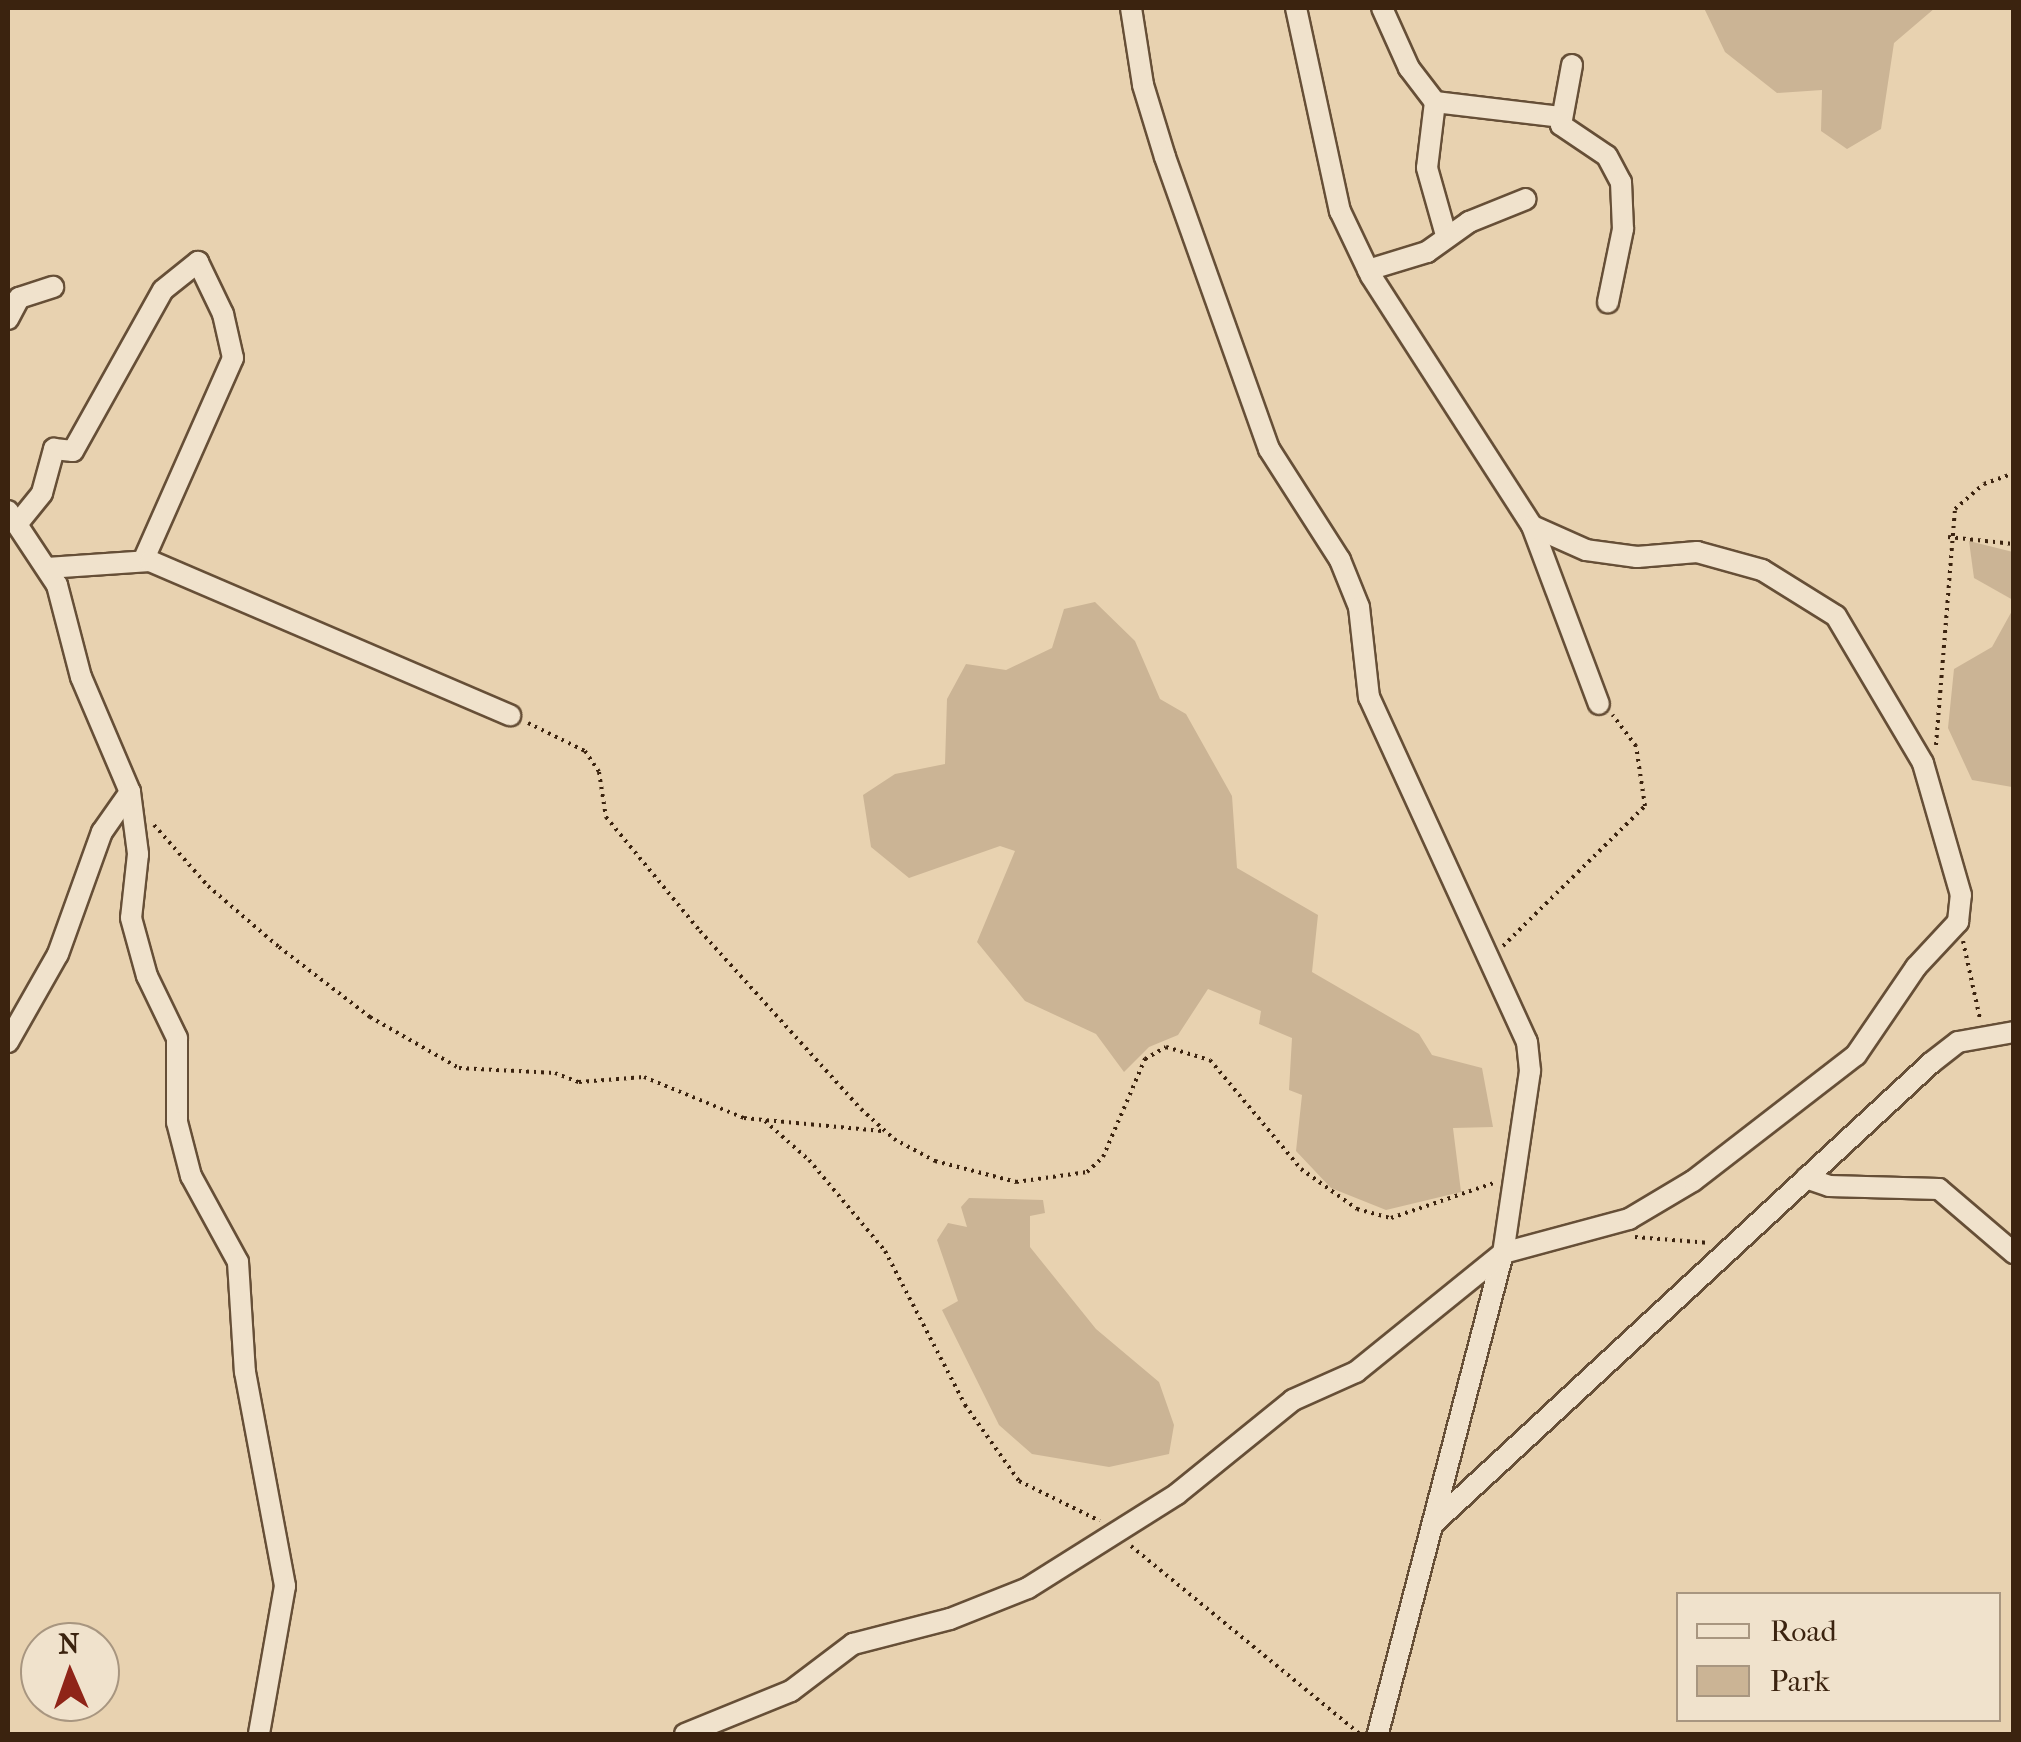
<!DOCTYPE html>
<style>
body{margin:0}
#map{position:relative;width:2021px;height:1742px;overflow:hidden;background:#e8d2b0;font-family:"IM FELL French Canon",serif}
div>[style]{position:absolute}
.green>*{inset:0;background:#cbb495}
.path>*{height:4px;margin-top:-2px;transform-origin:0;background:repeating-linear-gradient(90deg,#3b230f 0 2.5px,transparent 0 7.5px)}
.roads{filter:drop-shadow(2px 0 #664f37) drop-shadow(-2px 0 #664f37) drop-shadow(0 2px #664f37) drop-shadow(0 -2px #664f37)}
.minor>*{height:20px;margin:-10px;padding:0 10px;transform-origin:10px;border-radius:10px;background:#f0e2cc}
span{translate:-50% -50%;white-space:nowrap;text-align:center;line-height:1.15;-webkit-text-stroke:8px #f0e2cc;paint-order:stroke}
.frame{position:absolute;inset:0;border:10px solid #3b230f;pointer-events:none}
.legend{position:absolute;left:1676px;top:1592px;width:325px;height:130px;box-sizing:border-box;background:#f0e2cc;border:2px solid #a89680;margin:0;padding:12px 18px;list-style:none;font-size:30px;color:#3b230f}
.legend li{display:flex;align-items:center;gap:20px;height:50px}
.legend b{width:50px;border:2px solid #a89680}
.north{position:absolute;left:20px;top:1622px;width:100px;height:100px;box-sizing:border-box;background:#f0e2cc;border:2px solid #a89680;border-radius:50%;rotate:358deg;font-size:28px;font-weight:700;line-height:40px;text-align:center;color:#3b230f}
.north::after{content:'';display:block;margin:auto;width:35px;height:45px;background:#8f2418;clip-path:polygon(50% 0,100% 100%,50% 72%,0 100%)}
</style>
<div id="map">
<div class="green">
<div style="clip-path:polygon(1704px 8px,1935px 8px,1894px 43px,1881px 129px,1847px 149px,1821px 131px,1822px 90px,1777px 93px,1725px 52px)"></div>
<div style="clip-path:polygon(1969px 541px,2013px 552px,2013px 600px,1974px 578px)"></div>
<div style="clip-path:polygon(1095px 602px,1135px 641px,1160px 699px,1186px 714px,1232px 796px,1237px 868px,1318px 915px,1312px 972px,1419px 1034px,1432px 1055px,1482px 1068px,1493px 1127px,1453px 1128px,1461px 1192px,1386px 1210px,1331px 1188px,1296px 1151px,1302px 1095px,1289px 1090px,1292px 1038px,1259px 1024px,1261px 1011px,1208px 989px,1178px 1035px,1149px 1047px,1124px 1072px,1096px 1034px,1025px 1001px,977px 942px,1015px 851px,1000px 846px,909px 878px,871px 847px,863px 795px,895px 774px,945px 764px,947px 699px,966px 664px,1006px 670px,1052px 648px,1064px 609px)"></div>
<div style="clip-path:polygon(2013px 609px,2014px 787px,2012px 787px,1972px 780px,1948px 728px,1954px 669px,1992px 647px)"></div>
<div style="clip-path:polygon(969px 1198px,1043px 1200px,1045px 1213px,1030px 1216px,1030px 1247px,1096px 1329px,1159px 1382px,1174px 1425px,1169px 1454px,1109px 1467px,1032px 1454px,999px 1425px,942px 1310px,958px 1301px,937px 1240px,948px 1223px,967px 1227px,961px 1207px)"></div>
</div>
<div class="path">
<div style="left:1948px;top:537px;width:66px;rotate:6.1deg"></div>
<div style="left:528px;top:723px;width:64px;rotate:26.2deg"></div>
<div style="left:585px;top:751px;width:25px;rotate:56deg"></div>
<div style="left:599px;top:772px;width:46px;rotate:81.2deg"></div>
<div style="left:606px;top:817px;width:148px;rotate:50.5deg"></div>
<div style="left:700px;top:931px;width:240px;rotate:47.9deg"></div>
<div style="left:861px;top:1109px;width:45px;rotate:42.3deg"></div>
<div style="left:894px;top:1139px;width:47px;rotate:28.2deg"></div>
<div style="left:935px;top:1161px;width:84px;rotate:14.5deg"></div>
<div style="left:1016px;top:1182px;width:72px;rotate:-8deg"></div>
<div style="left:1087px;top:1172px;width:22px;rotate:-43deg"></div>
<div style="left:1103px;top:1157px;width:107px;rotate:-66.8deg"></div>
<div style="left:1145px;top:1059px;width:24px;rotate:-30deg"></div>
<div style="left:1166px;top:1047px;width:46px;rotate:16.5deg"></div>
<div style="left:1210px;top:1060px;width:142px;rotate:50.1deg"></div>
<div style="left:1301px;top:1169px;width:69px;rotate:35.5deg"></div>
<div style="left:1357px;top:1209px;width:35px;rotate:15deg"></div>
<div style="left:1391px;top:1218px;width:109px;rotate:-18.8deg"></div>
<div style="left:1936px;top:745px;width:237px;rotate:-85.4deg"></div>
<div style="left:1955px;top:509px;width:38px;rotate:-41deg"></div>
<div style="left:1984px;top:484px;width:32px;rotate:-20deg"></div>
<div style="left:154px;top:825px;width:81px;rotate:48.5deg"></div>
<div style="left:208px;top:886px;width:94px;rotate:40.7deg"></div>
<div style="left:279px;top:947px;width:115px;rotate:37.6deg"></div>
<div style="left:370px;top:1017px;width:103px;rotate:29.8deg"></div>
<div style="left:459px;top:1068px;width:96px;rotate:3deg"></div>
<div style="left:555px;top:1073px;width:26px;rotate:21deg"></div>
<div style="left:579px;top:1082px;width:65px;rotate:-4.4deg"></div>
<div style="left:644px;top:1077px;width:108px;rotate:22.3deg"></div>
<div style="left:744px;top:1118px;width:138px;rotate:5.4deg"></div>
<div style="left:1963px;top:941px;width:80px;rotate:77.7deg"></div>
<div style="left:1503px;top:946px;width:199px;rotate:-44.6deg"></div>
<div style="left:1645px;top:806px;width:61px;rotate:-98.5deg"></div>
<div style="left:1636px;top:746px;width:39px;rotate:-127deg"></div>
<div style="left:765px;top:1121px;width:59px;rotate:41.6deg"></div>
<div style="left:809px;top:1160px;width:119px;rotate:50.1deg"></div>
<div style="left:885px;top:1251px;width:174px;rotate:62.5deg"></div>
<div style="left:965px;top:1405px;width:93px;rotate:54.6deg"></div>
<div style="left:1019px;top:1481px;width:90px;rotate:26.3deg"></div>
<div style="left:1635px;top:1237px;width:75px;rotate:4.6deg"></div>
<div style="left:1131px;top:1546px;width:295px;rotate:39.4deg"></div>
</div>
<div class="roads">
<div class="minor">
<div style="left:1131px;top:8px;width:78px;rotate:81.1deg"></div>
<div style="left:1143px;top:85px;width:75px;rotate:73deg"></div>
<div style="left:1165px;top:157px;width:310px;rotate:70.4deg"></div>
<div style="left:1269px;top:449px;width:132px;rotate:57.4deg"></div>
<div style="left:1340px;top:560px;width:51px;rotate:68deg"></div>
<div style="left:1359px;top:607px;width:91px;rotate:83.7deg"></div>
<div style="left:1369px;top:697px;width:379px;rotate:65.4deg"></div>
<div style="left:1527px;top:1042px;width:29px;rotate:84deg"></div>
<div style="left:1530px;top:1071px;width:184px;rotate:98.4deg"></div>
<div style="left:1503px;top:1253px;width:497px;rotate:104.6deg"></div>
<div style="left:1296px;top:8px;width:208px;rotate:77.8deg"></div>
<div style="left:1340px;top:211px;width:72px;rotate:64.5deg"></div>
<div style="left:1371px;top:276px;width:297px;rotate:57.2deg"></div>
<div style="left:1532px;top:526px;width:190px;rotate:69.4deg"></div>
<div style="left:1382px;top:8px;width:66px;rotate:65.8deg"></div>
<div style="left:1409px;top:68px;width:43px;rotate:52.6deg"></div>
<div style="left:1435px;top:102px;width:126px;rotate:6.8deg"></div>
<div style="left:1572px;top:65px;width:61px;rotate:100.4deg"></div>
<div style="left:1561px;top:125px;width:55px;rotate:34deg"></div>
<div style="left:1607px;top:156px;width:30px;rotate:62deg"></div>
<div style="left:1621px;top:182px;width:47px;rotate:87.6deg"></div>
<div style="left:1623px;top:229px;width:75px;rotate:101.6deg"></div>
<div style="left:1435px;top:102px;width:66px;rotate:96.9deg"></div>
<div style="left:1427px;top:168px;width:70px;rotate:74.2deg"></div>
<div style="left:1368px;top:270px;width:62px;rotate:-17deg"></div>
<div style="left:1427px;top:252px;width:52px;rotate:-35.5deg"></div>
<div style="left:1469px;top:222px;width:61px;rotate:-22deg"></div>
<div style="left:8px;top:319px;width:24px;rotate:-62deg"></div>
<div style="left:19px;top:298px;width:36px;rotate:-18deg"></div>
<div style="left:8px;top:511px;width:89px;rotate:56.5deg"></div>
<div style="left:57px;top:585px;width:95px;rotate:75.4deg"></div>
<div style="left:81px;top:677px;width:125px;rotate:66.9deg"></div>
<div style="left:130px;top:792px;width:63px;rotate:82.6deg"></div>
<div style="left:138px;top:854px;width:64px;rotate:96.2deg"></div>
<div style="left:131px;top:918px;width:60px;rotate:74.6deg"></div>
<div style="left:147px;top:976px;width:69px;rotate:64.2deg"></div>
<div style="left:177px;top:1038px;width:84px;rotate:90deg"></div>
<div style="left:177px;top:1122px;width:56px;rotate:75.5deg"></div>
<div style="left:191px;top:1176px;width:98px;rotate:61.3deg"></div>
<div style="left:238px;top:1262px;width:110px;rotate:86.4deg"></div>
<div style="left:245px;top:1372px;width:218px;rotate:79.4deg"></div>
<div style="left:285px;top:1586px;width:150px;rotate:100deg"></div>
<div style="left:18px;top:523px;width:38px;rotate:-51deg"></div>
<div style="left:42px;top:493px;width:46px;rotate:-74.7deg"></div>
<div style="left:54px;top:449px;width:19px;rotate:6deg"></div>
<div style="left:73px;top:451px;width:184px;rotate:-60.8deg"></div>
<div style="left:163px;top:290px;width:45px;rotate:-38.7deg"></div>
<div style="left:198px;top:262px;width:58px;rotate:64.3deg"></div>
<div style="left:223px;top:314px;width:45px;rotate:77.2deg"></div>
<div style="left:233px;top:358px;width:222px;rotate:113.9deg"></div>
<div style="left:47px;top:568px;width:103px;rotate:-3.9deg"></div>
<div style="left:150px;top:561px;width:392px;rotate:23.2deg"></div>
<div style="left:8px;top:1042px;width:101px;rotate:-60.4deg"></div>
<div style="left:58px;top:954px;width:130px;rotate:-70.2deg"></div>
<div style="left:102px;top:832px;width:49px;rotate:-55deg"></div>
<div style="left:1806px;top:1178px;width:24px;rotate:19deg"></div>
<div style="left:1829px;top:1186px;width:110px;rotate:1.6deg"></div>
<div style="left:1939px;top:1189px;width:99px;rotate:40.5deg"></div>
<div style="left:1435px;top:1522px;width:676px;rotate:-42.78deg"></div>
<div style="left:1931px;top:1063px;width:34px;rotate:-38deg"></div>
<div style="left:1958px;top:1042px;width:57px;rotate:-10.1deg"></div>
<div style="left:685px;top:1734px;width:114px;rotate:-22.1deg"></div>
<div style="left:791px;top:1691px;width:78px;rotate:-37.2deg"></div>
<div style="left:853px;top:1644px;width:100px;rotate:-14.5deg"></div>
<div style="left:950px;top:1619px;width:84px;rotate:-21.7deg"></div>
<div style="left:1028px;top:1588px;width:176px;rotate:-32.2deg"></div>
<div style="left:1177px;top:1494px;width:149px;rotate:-39deg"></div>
<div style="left:1293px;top:1400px;width:69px;rotate:-24deg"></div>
<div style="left:1356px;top:1372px;width:189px;rotate:-39deg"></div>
<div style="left:1503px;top:1253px;width:131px;rotate:-15.1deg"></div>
<div style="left:1629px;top:1219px;width:74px;rotate:-30.7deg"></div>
<div style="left:1693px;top:1181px;width:206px;rotate:-37.7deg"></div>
<div style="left:1856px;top:1055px;width:107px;rotate:-55.7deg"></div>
<div style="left:1916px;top:967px;width:62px;rotate:-47deg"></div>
<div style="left:1958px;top:922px;width:27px;rotate:-84deg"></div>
<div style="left:1961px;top:895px;width:137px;rotate:-106.1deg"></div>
<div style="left:1923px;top:763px;width:171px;rotate:-120.6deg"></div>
<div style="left:1836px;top:616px;width:87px;rotate:-148.1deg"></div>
<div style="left:1762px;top:570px;width:67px;rotate:-164.5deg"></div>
<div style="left:1697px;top:552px;width:60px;rotate:175.2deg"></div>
<div style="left:1637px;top:557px;width:51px;rotate:-172.2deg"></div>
<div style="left:1586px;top:550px;width:59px;rotate:-156deg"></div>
</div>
</div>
<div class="frame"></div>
<ul class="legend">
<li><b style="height:12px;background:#f0e2cc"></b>Road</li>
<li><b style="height:28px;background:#cbb495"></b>Park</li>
</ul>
<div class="north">N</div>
</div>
